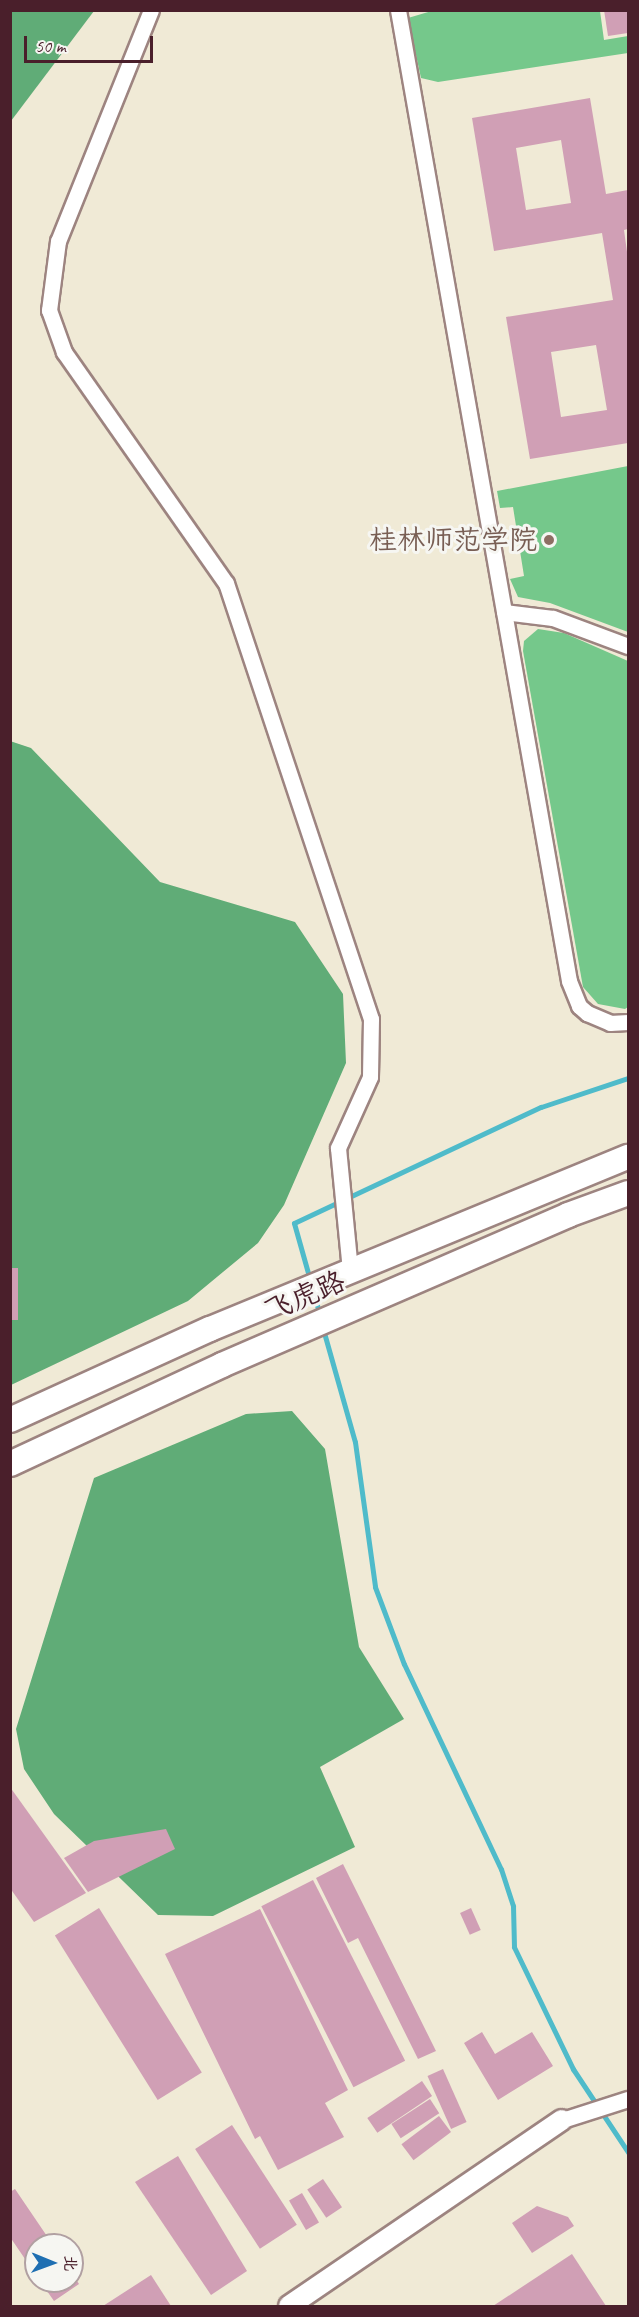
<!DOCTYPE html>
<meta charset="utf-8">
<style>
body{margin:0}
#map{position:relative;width:639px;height:2317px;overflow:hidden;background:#f0ead6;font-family:Caveat,"LXGW WenKai TC",sans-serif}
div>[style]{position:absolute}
.green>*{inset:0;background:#75c88b}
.forest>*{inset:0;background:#60ac77}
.stream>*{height:5px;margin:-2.5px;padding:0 2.5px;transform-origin:2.5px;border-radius:2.5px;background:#4fbbca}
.building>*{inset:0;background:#d09fb5;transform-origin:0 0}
.roads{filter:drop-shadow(2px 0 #9d8480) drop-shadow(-2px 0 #9d8480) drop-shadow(0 2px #9d8480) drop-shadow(0 -2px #9d8480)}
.minor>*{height:15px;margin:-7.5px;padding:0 7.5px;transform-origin:7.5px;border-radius:7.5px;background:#fff}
.tertiary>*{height:20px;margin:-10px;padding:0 10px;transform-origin:10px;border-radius:10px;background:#fff}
.primary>*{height:24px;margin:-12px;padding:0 12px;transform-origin:12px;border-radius:12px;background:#fff}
.dots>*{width:16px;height:16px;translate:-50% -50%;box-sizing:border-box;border:3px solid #f6f6f2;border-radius:50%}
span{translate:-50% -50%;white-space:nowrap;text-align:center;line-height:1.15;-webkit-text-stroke:6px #f6f6f2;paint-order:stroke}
.education-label{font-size:28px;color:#785e54}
.right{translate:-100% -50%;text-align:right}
.street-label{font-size:28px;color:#4a1f2b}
.frame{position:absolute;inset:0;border:12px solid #4a1f2b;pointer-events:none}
.north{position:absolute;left:24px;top:2233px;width:60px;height:60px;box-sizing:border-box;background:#f6f6f2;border:2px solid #b1a0a2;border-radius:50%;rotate:91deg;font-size:16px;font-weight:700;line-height:24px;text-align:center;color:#4a1f2b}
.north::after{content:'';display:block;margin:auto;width:21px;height:27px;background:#1f6fb2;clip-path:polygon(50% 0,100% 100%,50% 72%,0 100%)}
.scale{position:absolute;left:24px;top:36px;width:129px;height:27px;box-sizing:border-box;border:3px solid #4a1f2b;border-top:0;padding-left:8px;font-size:18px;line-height:21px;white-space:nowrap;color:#4a1f2b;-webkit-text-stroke:4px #f6f6f2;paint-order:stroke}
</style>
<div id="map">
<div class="green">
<div style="clip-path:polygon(435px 10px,600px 11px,604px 40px,628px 36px,628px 53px,438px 82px,421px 78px,408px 18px)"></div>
<div style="clip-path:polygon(628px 466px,628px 632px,550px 603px,518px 597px,510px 579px,524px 576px,513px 507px,500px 508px,497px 491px)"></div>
<div style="clip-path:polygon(538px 629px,564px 633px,628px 661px,628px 1007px,625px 1009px,598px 1004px,583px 987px,523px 651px,524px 641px)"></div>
</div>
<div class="forest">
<div style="clip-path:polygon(11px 10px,94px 11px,11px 121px,10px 11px)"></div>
<div style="clip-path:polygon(10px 741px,31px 748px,160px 882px,295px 922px,343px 994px,346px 1063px,284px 1205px,258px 1243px,188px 1301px,11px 1385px)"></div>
<div style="clip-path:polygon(292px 1411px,325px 1449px,359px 1647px,404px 1719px,320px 1767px,355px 1847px,213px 1916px,158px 1915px,54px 1814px,24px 1769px,16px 1729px,94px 1478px,246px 1414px)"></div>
</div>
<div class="stream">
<div style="left:310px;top:1280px;width:59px;rotate:-105.7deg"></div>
<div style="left:294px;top:1223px;width:273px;rotate:-25.2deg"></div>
<div style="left:541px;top:1107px;width:92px;rotate:-18.4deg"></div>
<div style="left:314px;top:1294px;width:24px;rotate:75deg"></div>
<div style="left:323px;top:1329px;width:117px;rotate:74.2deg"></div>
<div style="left:355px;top:1442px;width:146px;rotate:82.1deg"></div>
<div style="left:375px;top:1587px;width:82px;rotate:69.4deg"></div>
<div style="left:404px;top:1664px;width:227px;rotate:64.7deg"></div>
<div style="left:501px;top:1869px;width:39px;rotate:72deg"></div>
<div style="left:513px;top:1906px;width:41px;rotate:88.6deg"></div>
<div style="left:514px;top:1947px;width:136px;rotate:64.2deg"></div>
<div style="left:573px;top:2069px;width:100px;rotate:56.5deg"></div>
</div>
<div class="building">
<div style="clip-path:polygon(604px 10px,628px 10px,628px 33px,608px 36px)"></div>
<div style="clip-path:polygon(evenodd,590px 98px,606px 194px,628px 190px,628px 229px,624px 230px,628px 259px,628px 443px,530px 459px,506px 317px,613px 300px,602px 233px,494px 251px,472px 118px,590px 98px,561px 140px,571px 203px,526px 210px,516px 148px,561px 140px,590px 98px,596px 345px,607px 410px,561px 417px,551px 352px,596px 345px)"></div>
<div style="left:10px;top:1268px;width:8px;height:52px"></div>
<div style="clip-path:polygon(10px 1787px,86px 1893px,34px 1922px,10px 1888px)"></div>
<div style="clip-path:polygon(166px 1829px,175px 1849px,88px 1892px,64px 1858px,94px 1841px)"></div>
<div style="clip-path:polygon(343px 1864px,436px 2051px,418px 2059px,358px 1938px,348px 1943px,316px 1878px)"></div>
<div style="left:313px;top:1880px;width:203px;height:58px;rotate:63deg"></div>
<div style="left:99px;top:1908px;width:194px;height:52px;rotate:58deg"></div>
<div style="left:471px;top:1908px;width:24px;height:12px;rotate:66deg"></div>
<div style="clip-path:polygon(260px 1909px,348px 2090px,325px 2103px,344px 2137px,278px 2170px,260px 2136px,255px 2139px,165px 1954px)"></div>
<div style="clip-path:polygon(482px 2032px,495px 2054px,532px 2032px,553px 2066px,498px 2100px,464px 2043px)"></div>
<div style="left:443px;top:2069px;width:58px;height:17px;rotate:66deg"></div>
<div style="left:422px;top:2081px;width:18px;height:66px;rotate:56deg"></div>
<div style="left:430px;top:2099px;width:17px;height:46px;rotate:57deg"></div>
<div style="left:439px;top:2116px;width:20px;height:47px;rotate:53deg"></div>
<div style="left:232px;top:2125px;width:119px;height:44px;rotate:57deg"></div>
<div style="clip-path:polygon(178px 2156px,247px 2271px,211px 2295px,135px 2182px)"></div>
<div style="left:323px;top:2179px;width:34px;height:19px;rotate:56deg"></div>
<div style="clip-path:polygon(15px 2189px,53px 2245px,36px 2245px,36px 2275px,10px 2237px,10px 2192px)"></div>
<div style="left:302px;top:2193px;width:34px;height:15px;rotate:60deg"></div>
<div style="clip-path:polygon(537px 2206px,568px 2217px,574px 2226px,532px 2253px,512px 2223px)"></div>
<div style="clip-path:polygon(572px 2254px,606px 2306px,493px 2306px)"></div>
<div style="clip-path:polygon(72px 2273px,79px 2284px,54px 2301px,40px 2281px,72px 2281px)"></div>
<div style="clip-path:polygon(151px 2275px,171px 2306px,103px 2306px)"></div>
</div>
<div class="roads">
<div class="minor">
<div style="left:151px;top:10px;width:249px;rotate:111.9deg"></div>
<div style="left:58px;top:241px;width:70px;rotate:97.4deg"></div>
<div style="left:49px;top:310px;width:45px;rotate:70.3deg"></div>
<div style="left:64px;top:352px;width:282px;rotate:55deg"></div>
<div style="left:226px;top:583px;width:459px;rotate:71.6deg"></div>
<div style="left:371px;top:1019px;width:58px;rotate:91deg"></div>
<div style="left:370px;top:1077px;width:78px;rotate:114.3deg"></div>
<div style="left:338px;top:1148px;width:123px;rotate:84.4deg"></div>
<div style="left:398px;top:10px;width:986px;rotate:80.01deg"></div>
<div style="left:569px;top:981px;width:27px;rotate:68deg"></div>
<div style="left:579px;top:1006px;width:11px;rotate:41deg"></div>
<div style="left:587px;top:1013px;width:25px;rotate:23deg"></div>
<div style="left:610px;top:1023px;width:18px;rotate:-3deg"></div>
<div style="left:504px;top:612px;width:49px;rotate:7deg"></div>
<div style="left:553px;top:618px;width:80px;rotate:20.5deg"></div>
<div style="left:562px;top:2120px;width:69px;rotate:-17.7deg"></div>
</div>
<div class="tertiary">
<div style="left:289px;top:2306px;width:330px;rotate:-34.3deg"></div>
</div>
<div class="primary">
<div style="left:10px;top:1420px;width:220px;rotate:-24.5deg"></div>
<div style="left:210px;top:1329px;width:452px;rotate:-22.4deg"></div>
<div style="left:10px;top:1464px;width:234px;rotate:-25deg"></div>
<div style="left:222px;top:1365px;width:377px;rotate:-23.4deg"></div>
<div style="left:568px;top:1215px;width:64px;rotate:-20.1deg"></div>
</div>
</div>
<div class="dots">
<div style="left:549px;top:540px;background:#8d6e63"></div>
</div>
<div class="education-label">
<span class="right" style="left:537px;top:540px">桂林师范学院</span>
</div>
<div class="street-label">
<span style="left:305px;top:1296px;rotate:-23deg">飞虎路</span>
</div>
<div class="frame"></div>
<div class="north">北</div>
<div class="scale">50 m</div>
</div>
